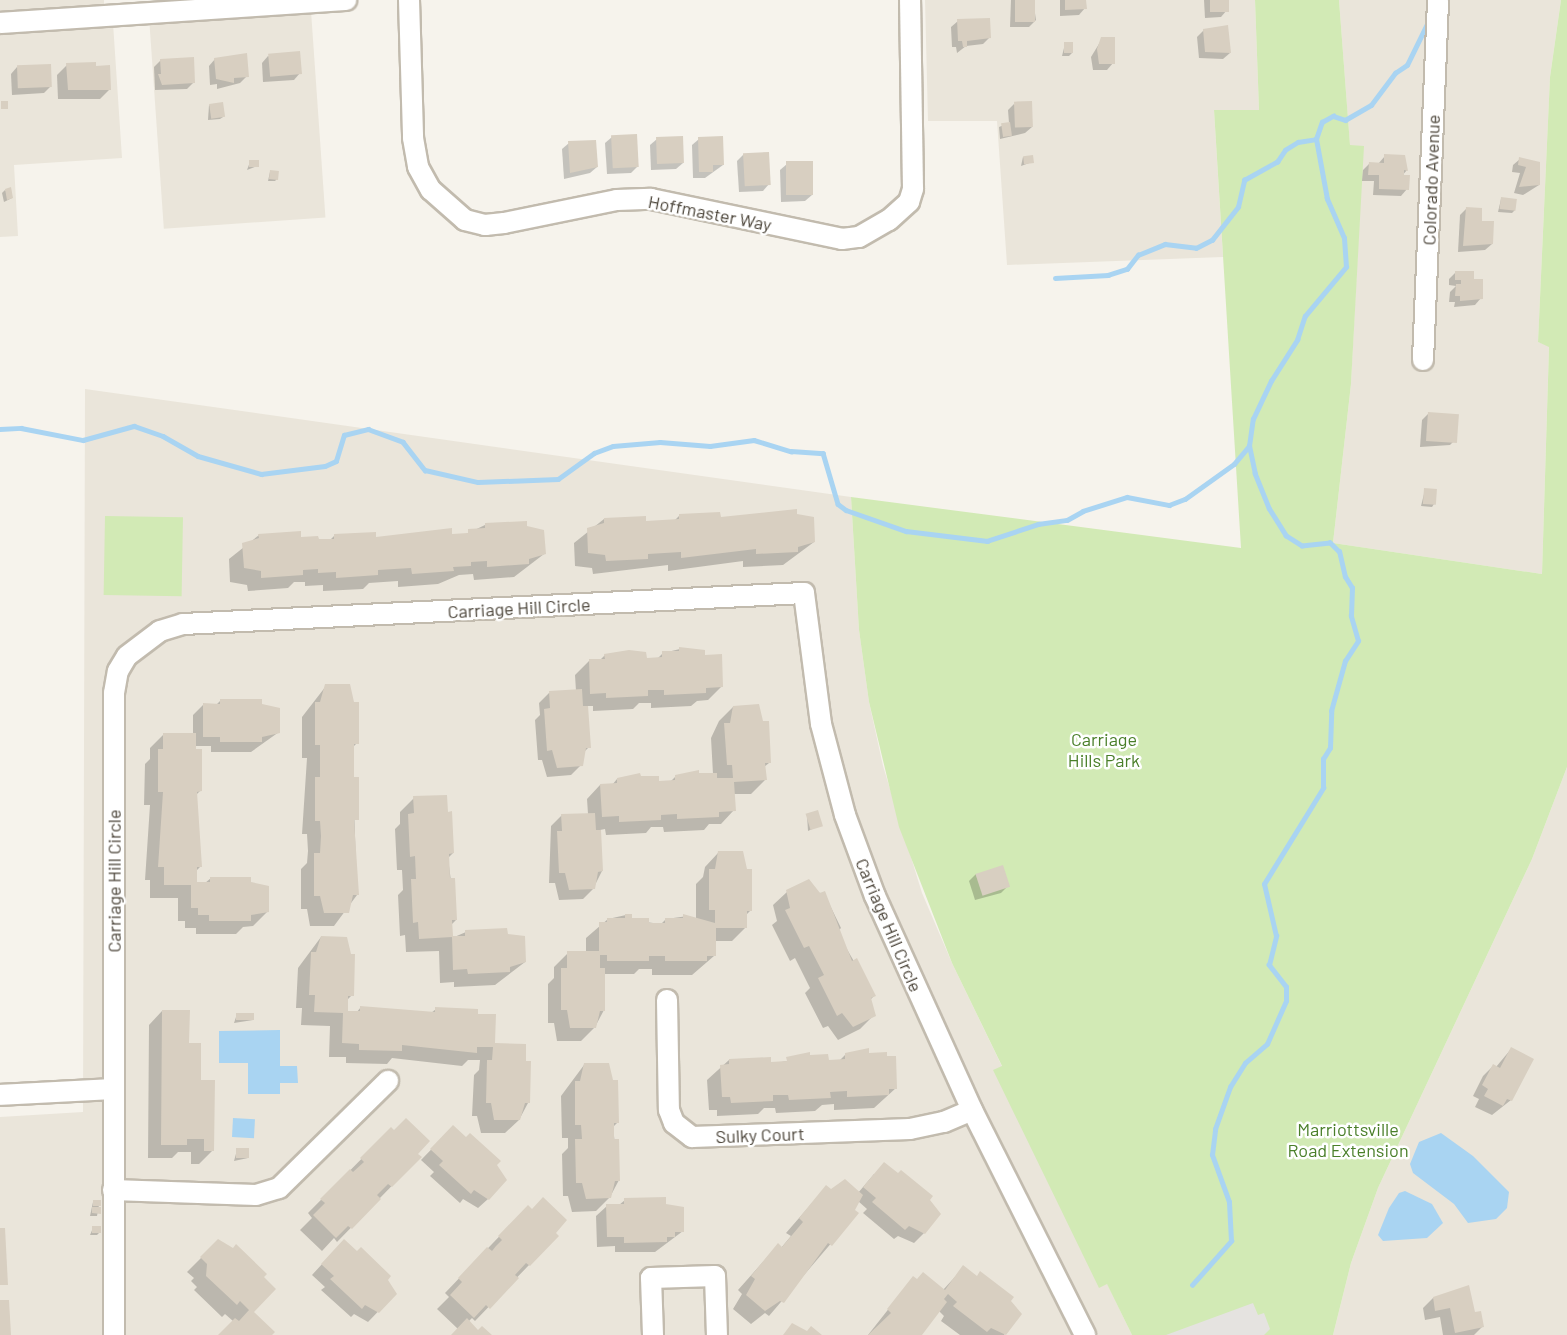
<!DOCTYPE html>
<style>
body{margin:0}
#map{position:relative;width:1567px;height:1335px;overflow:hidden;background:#f6f3ec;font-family:Barlow,sans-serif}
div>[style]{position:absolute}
.residential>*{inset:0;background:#eae5da;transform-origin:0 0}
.green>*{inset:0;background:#d2eab5;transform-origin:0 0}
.parking>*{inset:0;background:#e5e3e0}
.water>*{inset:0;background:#a9d4f2;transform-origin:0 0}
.shadow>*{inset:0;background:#0003}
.stream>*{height:4.5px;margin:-2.25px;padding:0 2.25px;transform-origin:2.25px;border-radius:2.25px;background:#a9d4f2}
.building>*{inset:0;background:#d8cfc1;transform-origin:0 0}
.roads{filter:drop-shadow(2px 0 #c2bbae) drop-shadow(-2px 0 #c2bbae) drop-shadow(0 2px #c2bbae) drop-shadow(0 -2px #c2bbae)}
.minor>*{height:20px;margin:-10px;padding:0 10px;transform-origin:10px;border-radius:10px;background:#fff}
span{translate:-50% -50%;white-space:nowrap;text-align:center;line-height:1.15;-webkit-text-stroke:5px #fff;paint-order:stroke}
.street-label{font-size:18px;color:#4b4439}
.park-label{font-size:18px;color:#4a7f2a}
</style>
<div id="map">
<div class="residential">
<div style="clip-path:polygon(0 0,104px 0,104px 7px,0 17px)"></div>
<div style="clip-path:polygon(925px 0,1255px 0,1259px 110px,1214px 110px,1223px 257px,1007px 265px,997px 121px,928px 121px)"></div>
<div style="clip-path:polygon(1339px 0,1561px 0,1550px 77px,1538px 342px,1549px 346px,1542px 574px,1333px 543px,1351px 384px,1363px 146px,1350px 146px)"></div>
<div style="left:311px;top:11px;width:207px;height:162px;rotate:86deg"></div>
<div style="clip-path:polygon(113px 23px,122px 158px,14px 165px,18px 236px,0 237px,0 31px)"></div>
<div style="clip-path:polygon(85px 389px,851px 497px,859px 630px,869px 702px,883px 766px,922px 893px,952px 963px,1132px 1335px,0 1335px,0 1117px,83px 1112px)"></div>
<div style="clip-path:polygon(1567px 767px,1567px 1335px,1333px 1335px,1351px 1263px,1378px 1188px,1532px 859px)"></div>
</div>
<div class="green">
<div style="clip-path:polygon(1255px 0,1339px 0,1350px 145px,1364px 146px,1351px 384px,1333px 543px,1542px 574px,1549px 347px,1538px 342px,1550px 77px,1561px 0,1567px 0,1567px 767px,1532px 859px,1378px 1188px,1351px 1263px,1333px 1335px,1132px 1335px,1107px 1284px,1099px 1288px,993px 1070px,1002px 1066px,952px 963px,899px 827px,869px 702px,859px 630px,851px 497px,1241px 548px,1214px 110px,1259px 110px)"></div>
<div style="left:105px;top:516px;width:78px;height:79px;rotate:1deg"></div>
</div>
<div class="parking">
<div style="clip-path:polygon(1253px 1303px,1258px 1315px,1264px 1313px,1270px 1329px,1264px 1335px,1166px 1335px)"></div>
</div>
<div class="water">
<div style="clip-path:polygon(280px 1030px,280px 1066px,297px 1066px,298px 1083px,280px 1083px,280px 1094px,248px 1094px,248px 1063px,219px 1063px,219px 1031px)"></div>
<div style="left:233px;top:1118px;width:22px;height:19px;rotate:3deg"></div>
<div style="clip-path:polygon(1441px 1133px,1473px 1156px,1509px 1192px,1507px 1208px,1496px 1219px,1468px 1223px,1454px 1204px,1413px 1173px,1410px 1164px,1419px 1142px)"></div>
<div style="clip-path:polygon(1405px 1191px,1432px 1204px,1443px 1223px,1427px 1238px,1383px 1241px,1378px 1235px,1389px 1208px,1399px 1193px)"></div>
</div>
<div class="shadow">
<div style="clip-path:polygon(1011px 0,1033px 0,1036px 20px,1029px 27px,1010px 27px)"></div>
<div style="clip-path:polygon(1060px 0,1083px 0,1085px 8px,1079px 15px,1060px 16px)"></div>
<div style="clip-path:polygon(1204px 0,1226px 0,1227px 10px,1221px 17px,1205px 18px)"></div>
<div style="clip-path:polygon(958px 21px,990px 37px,983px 44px,966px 46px,957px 53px,956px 47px,952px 47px,951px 27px)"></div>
<div style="clip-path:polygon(1204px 30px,1230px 53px,1223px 59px,1199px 58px,1197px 37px)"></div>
<div style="clip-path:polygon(1102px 39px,1113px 63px,1107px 70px,1093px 70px,1091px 57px)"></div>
<div style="clip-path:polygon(1065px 44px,1072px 53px,1069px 56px,1062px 56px)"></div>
<div style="clip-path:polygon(268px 56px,300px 73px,294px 80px,263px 82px,262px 63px)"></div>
<div style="clip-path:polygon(215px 59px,247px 76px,240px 83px,217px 89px,217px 84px,210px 85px,209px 66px)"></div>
<div style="clip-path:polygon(161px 60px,194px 82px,187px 89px,155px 90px,154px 67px)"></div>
<div style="clip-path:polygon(67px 65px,95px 68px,110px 89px,100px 99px,58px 99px,57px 75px)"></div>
<div style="clip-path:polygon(17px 67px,50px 87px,44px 93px,12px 95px,11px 74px)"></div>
<div style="clip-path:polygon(1014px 104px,1032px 127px,1025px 133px,1000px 139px,999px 127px,1009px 123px,1008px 110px)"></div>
<div style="clip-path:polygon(209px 105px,223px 117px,220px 119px,208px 120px)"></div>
<div style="clip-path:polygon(612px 137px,638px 166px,631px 173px,607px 174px,605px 143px)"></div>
<div style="clip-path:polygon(657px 139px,683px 163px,676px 169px,651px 170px,650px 145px)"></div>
<div style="clip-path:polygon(699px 139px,723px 165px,705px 178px,693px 178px,692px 145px)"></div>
<div style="clip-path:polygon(569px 143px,597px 167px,590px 173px,564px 179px,562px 149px)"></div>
<div style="clip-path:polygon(744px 154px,769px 184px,763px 191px,739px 192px,737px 161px)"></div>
<div style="clip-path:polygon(1385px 156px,1407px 170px,1401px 177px,1407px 189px,1401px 196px,1373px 195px,1374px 181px,1362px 181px,1363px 170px,1369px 164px,1378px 164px)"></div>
<div style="clip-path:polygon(1023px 157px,1032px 162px,1021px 166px)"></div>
<div style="clip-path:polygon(1520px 159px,1538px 163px,1539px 185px,1523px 195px,1514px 193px,1520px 173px,1512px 172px,1513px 165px)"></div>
<div style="clip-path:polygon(250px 162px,257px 166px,247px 170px)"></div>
<div style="clip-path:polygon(787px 164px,812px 195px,805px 201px,781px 202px,780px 170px)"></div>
<div style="clip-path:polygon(270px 172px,278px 178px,275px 181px,268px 181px)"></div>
<div style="clip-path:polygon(5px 190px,12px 198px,4px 202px,2px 193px)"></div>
<div style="clip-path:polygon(1501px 199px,1515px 210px,1512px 213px,1498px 212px)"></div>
<div style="clip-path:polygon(1467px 208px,1492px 244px,1485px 250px,1458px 252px,1460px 215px)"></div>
<div style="clip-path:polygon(1456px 272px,1473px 281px,1481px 298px,1475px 305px,1454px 307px,1455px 302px,1449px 302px,1450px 292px,1456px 286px,1449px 285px,1449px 279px)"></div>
<div style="clip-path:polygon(1429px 413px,1456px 439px,1450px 445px,1420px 447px,1422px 420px)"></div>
<div style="clip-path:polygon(1425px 490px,1434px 504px,1432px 507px,1421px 506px)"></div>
<div style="clip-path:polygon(796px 515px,814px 542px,783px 565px,743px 567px,743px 561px,668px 571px,668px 565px,593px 574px,592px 568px,575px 566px,574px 543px,604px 519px,645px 523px,674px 521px,679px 516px,719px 519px)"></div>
<div style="clip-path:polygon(485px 525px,526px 527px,544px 554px,514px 577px,474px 580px,473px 574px,459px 575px,438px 584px,398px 587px,398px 581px,369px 583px,363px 589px,323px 591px,323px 585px,305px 586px,305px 582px,294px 582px,288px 588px,248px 591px,247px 585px,230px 582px,229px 559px,259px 535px,317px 541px,330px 540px,335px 535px,375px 539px,464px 535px)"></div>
<div style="clip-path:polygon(680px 649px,704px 657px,722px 686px,708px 700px,697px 701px,691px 706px,651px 708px,651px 703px,639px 703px,633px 709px,593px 711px,593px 706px,586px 706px,589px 747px,583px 753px,581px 765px,571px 775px,547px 777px,542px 760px,538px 760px,535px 720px,540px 715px,539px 703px,549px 693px,576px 691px,575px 675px,589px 661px,600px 660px,605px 655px,657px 659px,663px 653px)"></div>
<div style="clip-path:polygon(326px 686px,357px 743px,352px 748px,357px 895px,334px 926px,310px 926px,307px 909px,301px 909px,301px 869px,307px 863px,308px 851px,307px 834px,302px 834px,307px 758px,302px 758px,302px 717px)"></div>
<div style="clip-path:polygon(221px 700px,261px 705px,279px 732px,251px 752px,211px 752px,211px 746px,195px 746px,200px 791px,196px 795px,200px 867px,195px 872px,195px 883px,205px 883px,211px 878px,267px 912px,253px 926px,243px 927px,236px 934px,196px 934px,196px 928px,185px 928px,185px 921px,178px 921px,178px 898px,150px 898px,150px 880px,145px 880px,150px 805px,144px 805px,145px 764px,150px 759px,150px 748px,164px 734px,193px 734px,193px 715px,203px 705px,216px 705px)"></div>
<div style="clip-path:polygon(733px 707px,769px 763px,764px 767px,765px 780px,751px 794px,733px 794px,734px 810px,721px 824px,709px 824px,704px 830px,664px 832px,663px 827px,651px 827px,646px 833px,606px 835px,605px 829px,600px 830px,602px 871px,593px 889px,583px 899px,559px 900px,555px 883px,549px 883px,551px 826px,562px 815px,588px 814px,587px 799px,600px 785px,612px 785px,617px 779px,640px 778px,658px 783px,670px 782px,676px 776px,713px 774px,711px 738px,719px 721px)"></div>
<div style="clip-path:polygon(414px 798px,453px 853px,448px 858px,456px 920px,451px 925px,452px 938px,466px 932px,506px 935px,525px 962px,495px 985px,454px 987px,454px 982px,440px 983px,439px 951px,406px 952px,405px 935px,400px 936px,398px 895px,403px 890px,402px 870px,397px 870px,395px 829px,400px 824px,400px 812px)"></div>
<div style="clip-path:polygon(807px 815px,821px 825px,808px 831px)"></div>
<div style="clip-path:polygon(718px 853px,751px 910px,746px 915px,746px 927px,732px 941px,714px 941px,714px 956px,692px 975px,652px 975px,652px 969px,639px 969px,634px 974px,604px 974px,604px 1010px,595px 1027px,581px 1041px,557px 1041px,554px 1023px,548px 1023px,548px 984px,554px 978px,554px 967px,568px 953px,586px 953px,586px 938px,608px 919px,626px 915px,630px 920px,661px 924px,666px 919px,688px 916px,696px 920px,696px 884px,703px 877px,705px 867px)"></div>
<div style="clip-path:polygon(976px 874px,1008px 886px,1001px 893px,975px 900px,969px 881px)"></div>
<div style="clip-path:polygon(787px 892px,824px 893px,841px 928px,837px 932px,874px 996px,870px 1000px,874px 1015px,860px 1029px,838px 1040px,828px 1026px,823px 1028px,805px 993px,810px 988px,795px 958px,790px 961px,772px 925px,777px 921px,773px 905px)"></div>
<div style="clip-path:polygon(321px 937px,349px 947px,352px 995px,346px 1001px,346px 1012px,356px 1013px,361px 1007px,431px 1013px,436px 1009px,493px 1044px,528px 1103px,519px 1120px,505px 1133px,481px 1133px,477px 1116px,472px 1116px,474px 1075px,479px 1070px,480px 1060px,468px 1060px,462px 1066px,392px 1058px,387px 1064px,346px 1063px,346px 1057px,329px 1057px,330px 1026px,301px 1025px,302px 1008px,296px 1008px,298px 968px)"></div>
<div style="clip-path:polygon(162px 1011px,188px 1044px,199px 1081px,213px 1150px,199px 1164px,191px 1164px,191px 1152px,178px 1152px,172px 1158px,148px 1158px,149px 1025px)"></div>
<div style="clip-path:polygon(237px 1014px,253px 1020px,234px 1023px)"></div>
<div style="clip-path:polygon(1511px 1049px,1511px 1100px,1492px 1115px,1475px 1107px,1479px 1099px,1473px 1096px,1483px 1076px,1493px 1066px,1496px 1067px)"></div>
<div style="clip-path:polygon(868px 1054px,896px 1088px,874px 1108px,834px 1110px,834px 1104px,822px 1105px,815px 1111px,776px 1113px,775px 1108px,764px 1108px,758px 1114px,717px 1116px,717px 1110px,709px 1110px,707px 1080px,729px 1060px,770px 1064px,809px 1057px,827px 1061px,839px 1061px,845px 1055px)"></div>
<div style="clip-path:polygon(584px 1065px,618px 1122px,613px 1127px,619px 1180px,610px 1197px,596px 1211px,572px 1212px,568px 1196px,563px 1196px,562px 1154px,568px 1148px,568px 1138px,562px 1138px,561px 1096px)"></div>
<div style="clip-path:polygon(453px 1127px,495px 1165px,488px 1199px,478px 1208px,463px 1199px,460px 1203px,430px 1176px,434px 1172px,421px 1160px)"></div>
<div style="clip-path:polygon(391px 1129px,420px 1157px,337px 1242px,334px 1238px,322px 1251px,300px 1230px,312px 1218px,308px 1213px)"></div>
<div style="clip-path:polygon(237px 1150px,248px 1158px,234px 1161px)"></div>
<div style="clip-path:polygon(874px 1174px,928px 1200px,924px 1233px,914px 1243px,898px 1236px,894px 1239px,863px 1213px,867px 1209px,858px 1201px,853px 1210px,857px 1213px,769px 1316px,765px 1313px,751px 1324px,733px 1309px,742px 1294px,738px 1290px,778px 1245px,781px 1248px,791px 1236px,786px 1233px,826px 1187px,831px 1191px,858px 1193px)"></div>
<div style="clip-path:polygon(625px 1200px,664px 1205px,683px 1231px,655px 1252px,615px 1252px,615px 1246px,597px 1247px,596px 1216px,607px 1206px,619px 1205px)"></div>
<div style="clip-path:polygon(93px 1202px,99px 1205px,97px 1216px,90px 1216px)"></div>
<div style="clip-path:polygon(514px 1221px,557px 1236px,475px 1321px,472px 1318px,468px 1322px,478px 1332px,490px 1335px,452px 1335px,458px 1329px,437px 1309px,449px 1297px,445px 1293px)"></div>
<div style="clip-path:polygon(93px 1228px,100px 1232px,97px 1235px,90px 1235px)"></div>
<div style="clip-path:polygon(218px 1241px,252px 1312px,269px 1335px,220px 1335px,233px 1321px,225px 1314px,222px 1317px,194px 1290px,197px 1287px,191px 1281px,194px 1278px,187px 1272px)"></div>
<div style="clip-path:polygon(334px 1251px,386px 1279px,395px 1294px,368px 1322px,354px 1314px,351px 1317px,321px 1290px,325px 1287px,312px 1275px)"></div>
<div style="clip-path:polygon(964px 1267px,1009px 1301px,1020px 1314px,1004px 1335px,960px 1335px,941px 1321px,944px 1316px,939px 1311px,920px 1335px,868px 1335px,913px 1278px,943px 1290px)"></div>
<div style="clip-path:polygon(1433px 1298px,1473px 1314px,1482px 1327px,1474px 1335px,1443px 1335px,1440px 1317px,1425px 1320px,1423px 1308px)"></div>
</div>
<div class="stream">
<div style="left:1055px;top:278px;width:53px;rotate:-3.2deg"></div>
<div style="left:1108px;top:275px;width:20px;rotate:-18deg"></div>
<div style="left:1127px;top:269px;width:18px;rotate:-52deg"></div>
<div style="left:1138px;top:255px;width:29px;rotate:-22deg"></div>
<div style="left:1165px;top:244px;width:31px;rotate:7deg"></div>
<div style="left:1196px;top:248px;width:18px;rotate:-27deg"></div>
<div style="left:1212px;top:240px;width:42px;rotate:-51.8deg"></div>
<div style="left:1238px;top:207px;width:28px;rotate:-77deg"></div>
<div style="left:1244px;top:180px;width:38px;rotate:-29deg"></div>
<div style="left:1277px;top:162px;width:14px;rotate:-56deg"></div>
<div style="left:1285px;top:150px;width:15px;rotate:-32deg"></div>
<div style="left:1298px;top:142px;width:18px;rotate:-9deg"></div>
<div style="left:0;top:429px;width:21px;rotate:-3deg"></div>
<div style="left:21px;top:428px;width:63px;rotate:11deg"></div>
<div style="left:83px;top:440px;width:53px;rotate:-15.4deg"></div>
<div style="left:134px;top:426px;width:31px;rotate:19deg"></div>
<div style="left:163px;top:436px;width:40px;rotate:29.7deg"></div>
<div style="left:198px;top:456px;width:66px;rotate:15.9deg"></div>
<div style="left:261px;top:474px;width:64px;rotate:-7.1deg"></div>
<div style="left:325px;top:466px;width:12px;rotate:-24deg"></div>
<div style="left:336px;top:461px;width:27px;rotate:-73deg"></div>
<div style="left:344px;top:435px;width:25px;rotate:-14deg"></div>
<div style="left:368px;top:429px;width:37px;rotate:20deg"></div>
<div style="left:403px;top:442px;width:36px;rotate:52deg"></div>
<div style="left:425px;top:470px;width:54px;rotate:12.8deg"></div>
<div style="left:478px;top:482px;width:80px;rotate:-2.1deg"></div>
<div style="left:558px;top:479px;width:44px;rotate:-35.8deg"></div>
<div style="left:594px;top:453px;width:20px;rotate:-20deg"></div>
<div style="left:613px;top:446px;width:47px;rotate:-4.9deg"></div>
<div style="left:660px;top:442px;width:50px;rotate:4.6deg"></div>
<div style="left:710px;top:446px;width:44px;rotate:-7.8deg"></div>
<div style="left:754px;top:440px;width:39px;rotate:17deg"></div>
<div style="left:791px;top:451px;width:32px;rotate:4deg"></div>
<div style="left:823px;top:453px;width:53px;rotate:73.6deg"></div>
<div style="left:838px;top:504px;width:10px;rotate:37deg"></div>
<div style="left:846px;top:510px;width:64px;rotate:19.3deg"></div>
<div style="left:906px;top:531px;width:82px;rotate:7deg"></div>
<div style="left:987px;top:541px;width:54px;rotate:-18.4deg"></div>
<div style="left:1038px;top:524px;width:29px;rotate:-8deg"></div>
<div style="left:1067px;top:520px;width:18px;rotate:-29deg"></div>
<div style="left:1083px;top:511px;width:46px;rotate:-17.7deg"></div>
<div style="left:1127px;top:497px;width:43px;rotate:10.8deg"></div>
<div style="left:1169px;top:505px;width:17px;rotate:-21deg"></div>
<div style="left:1185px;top:499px;width:60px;rotate:-35.5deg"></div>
<div style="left:1234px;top:464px;width:23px;rotate:-50deg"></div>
<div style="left:1192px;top:1285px;width:59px;rotate:-48.4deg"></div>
<div style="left:1231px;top:1241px;width:39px;rotate:-93deg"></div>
<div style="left:1229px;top:1202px;width:50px;rotate:-109.9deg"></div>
<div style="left:1212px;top:1155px;width:26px;rotate:-83deg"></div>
<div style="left:1215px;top:1129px;width:45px;rotate:-70.3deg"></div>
<div style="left:1230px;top:1087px;width:28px;rotate:-58deg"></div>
<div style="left:1245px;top:1063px;width:29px;rotate:-41deg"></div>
<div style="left:1267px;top:1044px;width:47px;rotate:-66.2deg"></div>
<div style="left:1286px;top:1001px;width:14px;rotate:-90deg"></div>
<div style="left:1286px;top:987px;width:28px;rotate:-128deg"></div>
<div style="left:1269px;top:965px;width:30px;rotate:-76deg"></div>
<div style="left:1276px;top:936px;width:53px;rotate:-103deg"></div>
<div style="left:1264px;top:884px;width:113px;rotate:-58.4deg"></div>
<div style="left:1323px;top:788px;width:29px;rotate:-90deg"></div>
<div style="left:1323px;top:759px;width:13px;rotate:-58deg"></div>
<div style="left:1330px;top:748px;width:37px;rotate:-88deg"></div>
<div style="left:1331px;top:711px;width:52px;rotate:-74.4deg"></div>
<div style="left:1345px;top:661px;width:24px;rotate:-57deg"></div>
<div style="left:1358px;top:641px;width:26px;rotate:-106deg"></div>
<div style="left:1351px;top:616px;width:28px;rotate:-88deg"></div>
<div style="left:1352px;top:588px;width:13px;rotate:-122deg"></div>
<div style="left:1345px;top:577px;width:26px;rotate:-103deg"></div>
<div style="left:1339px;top:552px;width:13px;rotate:-135deg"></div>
<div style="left:1330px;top:543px;width:28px;rotate:174deg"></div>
<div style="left:1302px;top:546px;width:19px;rotate:-148deg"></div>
<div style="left:1286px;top:536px;width:32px;rotate:-122deg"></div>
<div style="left:1269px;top:509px;width:38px;rotate:-112deg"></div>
<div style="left:1255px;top:474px;width:29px;rotate:-102deg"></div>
<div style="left:1249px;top:446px;width:27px;rotate:-82deg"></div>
<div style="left:1253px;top:419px;width:42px;rotate:-64.7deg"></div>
<div style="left:1271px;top:381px;width:49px;rotate:-57.6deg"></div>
<div style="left:1297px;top:340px;width:25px;rotate:-72deg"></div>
<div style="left:1305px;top:316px;width:64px;rotate:-50.1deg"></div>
<div style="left:1346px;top:267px;width:29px;rotate:-94deg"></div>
<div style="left:1344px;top:238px;width:43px;rotate:-113.6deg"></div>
<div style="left:1327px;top:199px;width:61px;rotate:-100.4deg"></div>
<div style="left:1316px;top:139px;width:18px;rotate:-71deg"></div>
<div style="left:1322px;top:122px;width:13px;rotate:-29deg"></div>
<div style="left:1333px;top:116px;width:13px;rotate:18deg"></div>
<div style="left:1345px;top:120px;width:30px;rotate:-30deg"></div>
<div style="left:1371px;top:105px;width:40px;rotate:-53deg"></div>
<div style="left:1395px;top:73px;width:14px;rotate:-34deg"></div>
<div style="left:1407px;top:65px;width:46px;rotate:-64deg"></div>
</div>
<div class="building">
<div style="left:1015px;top:0;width:20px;height:22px"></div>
<div style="clip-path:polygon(1065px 0,1086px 0,1087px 9px,1065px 10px)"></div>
<div style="left:1210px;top:0;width:19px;height:12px"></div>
<div style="clip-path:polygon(990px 18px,991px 38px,967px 41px,967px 47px,963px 47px,962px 41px,958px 41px,957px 19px)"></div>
<div style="clip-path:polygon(1228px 25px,1231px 53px,1205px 52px,1203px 29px)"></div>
<div style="clip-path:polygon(1101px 37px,1115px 37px,1115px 64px,1099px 64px,1097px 49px)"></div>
<div style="left:1064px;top:42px;width:9px;height:11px"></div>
<div style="left:300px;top:51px;width:23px;height:32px;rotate:85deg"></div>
<div style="clip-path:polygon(247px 53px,249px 77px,234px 78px,234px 83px,216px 79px,214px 58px)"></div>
<div style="clip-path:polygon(194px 57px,195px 83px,162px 85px,158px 74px,161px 74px,160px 59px)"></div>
<div style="clip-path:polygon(96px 62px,96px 66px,110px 65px,111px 90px,68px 90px,66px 63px)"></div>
<div style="left:51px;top:64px;width:23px;height:34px;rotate:88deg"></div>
<div style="left:1px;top:101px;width:7px;height:8px"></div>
<div style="left:1032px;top:101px;width:26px;height:18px;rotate:88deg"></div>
<div style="left:223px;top:102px;width:15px;height:14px;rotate:82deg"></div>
<div style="left:1010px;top:122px;width:14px;height:9px;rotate:82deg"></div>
<div style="left:637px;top:134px;width:33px;height:26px;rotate:87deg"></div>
<div style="left:683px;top:136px;width:27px;height:27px;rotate:88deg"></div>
<div style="clip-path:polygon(723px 136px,724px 165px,713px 165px,713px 172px,699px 172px,698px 137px)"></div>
<div style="clip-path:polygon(596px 140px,598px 167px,570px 173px,568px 141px)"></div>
<div style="left:769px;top:152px;width:33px;height:26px;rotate:87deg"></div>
<div style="clip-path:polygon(1384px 154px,1405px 155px,1408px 171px,1404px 170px,1404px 175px,1410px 175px,1409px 190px,1379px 189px,1379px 175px,1368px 175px,1369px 162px,1384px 163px)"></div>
<div style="left:1033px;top:155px;width:8px;height:10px;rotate:83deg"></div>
<div style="clip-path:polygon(1519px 157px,1540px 162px,1540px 185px,1519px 187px,1526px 167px,1518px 165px)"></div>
<div style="left:259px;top:160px;width:7px;height:10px;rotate:90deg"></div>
<div style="left:813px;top:161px;width:34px;height:27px;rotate:90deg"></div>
<div style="left:270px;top:170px;width:9px;height:9px;rotate:6deg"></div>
<div style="clip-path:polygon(11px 187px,13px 198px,7px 200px,5px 189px)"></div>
<div style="left:1501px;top:197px;width:16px;height:12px;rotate:7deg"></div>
<div style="clip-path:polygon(1466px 207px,1482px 208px,1482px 221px,1494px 221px,1493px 244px,1463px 246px)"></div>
<div style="clip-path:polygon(1455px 271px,1474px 271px,1474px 279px,1483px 279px,1483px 299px,1460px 301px,1460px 296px,1455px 296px,1456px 284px,1461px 284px,1461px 280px,1455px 280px)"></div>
<div style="left:1428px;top:412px;width:31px;height:29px;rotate:4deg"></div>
<div style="left:1424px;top:488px;width:13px;height:16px;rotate:4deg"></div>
<div style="clip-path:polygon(797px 509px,797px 514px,814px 517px,815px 542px,798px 547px,798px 552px,756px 554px,756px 549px,681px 558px,681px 552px,648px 554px,648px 559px,606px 561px,605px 555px,588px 553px,587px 528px,604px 523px,604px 518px,646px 516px,646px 521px,679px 519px,679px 514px,720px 512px,721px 517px)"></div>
<div style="clip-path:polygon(527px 521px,527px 526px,544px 530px,546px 554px,529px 559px,529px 564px,487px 567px,487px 561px,471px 562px,471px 566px,453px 567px,454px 571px,412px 574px,411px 568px,378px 570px,378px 575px,336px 578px,336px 572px,318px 573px,318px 569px,303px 570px,303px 575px,261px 578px,261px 571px,244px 568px,242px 543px,259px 538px,258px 534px,301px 531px,301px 537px,318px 536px,319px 539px,334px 539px,334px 534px,376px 532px,376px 537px,452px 528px,452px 534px,468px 533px,468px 529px,485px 528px,485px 523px)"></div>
<div style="clip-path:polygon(679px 647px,705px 650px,705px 655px,722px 654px,723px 687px,706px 688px,706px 693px,664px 695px,664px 690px,648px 690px,648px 696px,606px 698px,606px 693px,590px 694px,589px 659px,605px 659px,604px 654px,629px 650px,646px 652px,647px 658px,662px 657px,662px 651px,679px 651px)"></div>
<div style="clip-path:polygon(325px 684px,350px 684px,354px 702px,359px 702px,359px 744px,354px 744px,354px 777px,359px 777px,359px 820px,354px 820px,359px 895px,353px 895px,349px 913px,324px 913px,320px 896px,314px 896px,314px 853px,320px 853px,321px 836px,320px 821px,315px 821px,315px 777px,320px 777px,320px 745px,315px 745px,315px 702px,320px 702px)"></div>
<div style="clip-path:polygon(582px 689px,583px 706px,588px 706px,591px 748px,586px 748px,583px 766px,557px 768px,552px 750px,547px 751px,544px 709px,550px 708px,549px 691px)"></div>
<div style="clip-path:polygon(220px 699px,262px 699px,262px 704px,280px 708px,280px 733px,262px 737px,262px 742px,220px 742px,220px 737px,203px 737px,203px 703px,220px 704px)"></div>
<div style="clip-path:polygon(759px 704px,763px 721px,769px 721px,771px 763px,765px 763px,767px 780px,734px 782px,736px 811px,719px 812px,719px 817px,677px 819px,677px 814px,661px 815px,661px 820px,619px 822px,619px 816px,602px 817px,600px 784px,617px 783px,617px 778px,640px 773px,641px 776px,659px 776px,659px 781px,675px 780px,675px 775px,699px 770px,699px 773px,717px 773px,717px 778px,733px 778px,732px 765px,727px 765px,724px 723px,730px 723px,733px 706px)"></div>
<div style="clip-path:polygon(163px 733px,196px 733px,196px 749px,202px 749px,202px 791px,197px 792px,202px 867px,197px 867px,197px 882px,210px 882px,210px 877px,251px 877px,251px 882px,269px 886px,269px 912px,251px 915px,251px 921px,209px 921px,209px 915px,198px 915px,198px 908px,191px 908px,191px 885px,164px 885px,164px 867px,158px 867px,163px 792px,158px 792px,158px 749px,163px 749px)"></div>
<div style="clip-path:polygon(447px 795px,448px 812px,452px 811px,454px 853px,449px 854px,450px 878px,455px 878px,457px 920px,452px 920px,453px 936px,465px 936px,465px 930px,507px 928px,508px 934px,525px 936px,526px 962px,510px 967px,510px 972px,468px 974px,467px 969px,453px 970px,452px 937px,419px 939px,418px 922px,413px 923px,411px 879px,416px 879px,415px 856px,410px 857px,408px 814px,414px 813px,413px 796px)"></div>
<div style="left:818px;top:810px;width:17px;height:13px;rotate:73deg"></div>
<div style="clip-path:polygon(595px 813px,596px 830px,601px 830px,603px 871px,598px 872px,595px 889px,569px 890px,565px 873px,559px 873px,557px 831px,562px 831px,561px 814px)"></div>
<div style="clip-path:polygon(718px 851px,743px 851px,747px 869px,752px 869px,752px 911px,747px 911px,747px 928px,716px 928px,716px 956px,707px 956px,707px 961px,665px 961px,665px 956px,649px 956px,649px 961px,607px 961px,607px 955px,600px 955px,600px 968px,605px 968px,605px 1011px,600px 1011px,596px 1028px,570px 1028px,567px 1010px,561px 1010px,561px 968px,567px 968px,567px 951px,599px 951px,599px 922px,607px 922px,607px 918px,625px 918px,625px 914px,632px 914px,632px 918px,649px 918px,649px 923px,665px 923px,665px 918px,683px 918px,683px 914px,715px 923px,715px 910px,709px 910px,709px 869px,715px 869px)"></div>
<div style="left:1003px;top:865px;width:23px;height:29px;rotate:72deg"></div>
<div style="clip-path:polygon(809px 879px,820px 893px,825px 891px,852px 961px,857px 958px,876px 996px,871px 998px,876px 1016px,853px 1027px,842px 1013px,837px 1016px,818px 978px,824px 975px,809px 946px,804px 948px,785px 910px,790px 908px,786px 890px)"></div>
<div style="clip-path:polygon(321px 936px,347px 937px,351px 954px,355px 954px,354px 996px,348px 996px,348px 1011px,360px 1011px,360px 1006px,435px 1012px,435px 1007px,478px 1009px,478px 1014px,496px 1014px,495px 1043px,526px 1044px,526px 1061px,531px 1061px,530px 1103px,525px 1103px,520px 1120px,494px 1120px,491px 1103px,486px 1103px,487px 1060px,492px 1060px,493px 1047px,477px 1047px,477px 1053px,402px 1045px,402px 1051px,359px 1050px,359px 1044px,342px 1043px,343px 1013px,314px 1012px,315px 995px,309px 995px,311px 952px,316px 952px)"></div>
<div style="clip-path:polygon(162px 1010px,190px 1010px,189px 1043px,201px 1043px,201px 1080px,215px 1080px,214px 1151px,204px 1151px,204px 1139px,187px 1139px,187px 1145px,161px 1145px)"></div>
<div style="left:236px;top:1013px;width:18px;height:7px"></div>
<div style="clip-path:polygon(1511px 1047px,1534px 1059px,1512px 1101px,1507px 1099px,1503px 1106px,1484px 1096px,1488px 1089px,1482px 1085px,1493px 1064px,1500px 1068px)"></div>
<div style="clip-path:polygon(869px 1048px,869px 1053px,887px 1052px,887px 1056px,896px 1056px,897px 1089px,889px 1089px,889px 1095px,847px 1097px,847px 1091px,830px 1092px,831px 1098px,789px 1100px,788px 1095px,773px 1095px,773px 1101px,731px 1103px,730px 1097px,722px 1097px,720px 1065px,729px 1064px,729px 1059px,771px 1057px,771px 1062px,787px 1061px,786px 1057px,810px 1052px,810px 1055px,828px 1054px,829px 1060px,845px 1059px,845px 1053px)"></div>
<div style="clip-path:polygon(584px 1063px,609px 1063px,613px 1080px,618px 1080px,619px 1123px,614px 1123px,614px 1139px,619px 1139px,620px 1181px,615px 1181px,611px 1198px,586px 1199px,582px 1183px,576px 1183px,575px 1139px,582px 1139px,581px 1125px,575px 1125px,575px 1081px,580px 1081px)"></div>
<div style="clip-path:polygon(406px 1118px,430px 1141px,418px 1154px,422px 1157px,392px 1187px,388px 1184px,377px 1195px,381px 1199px,352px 1229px,348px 1226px,336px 1238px,313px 1215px,325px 1203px,320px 1199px,350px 1169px,353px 1172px,364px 1162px,360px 1158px,391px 1127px,394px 1130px)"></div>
<div style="clip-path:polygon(453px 1125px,466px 1137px,470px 1133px,501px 1161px,497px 1165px,507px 1180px,489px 1200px,474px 1190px,471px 1194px,439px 1165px,443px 1161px,430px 1149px)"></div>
<div style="left:236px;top:1148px;width:13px;height:10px"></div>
<div style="clip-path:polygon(884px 1162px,898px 1173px,901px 1170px,933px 1196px,930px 1200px,941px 1214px,925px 1234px,909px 1226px,905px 1230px,872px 1202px,876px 1198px,863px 1187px)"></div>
<div style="clip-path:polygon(845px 1179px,863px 1195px,855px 1210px,859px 1213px,832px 1246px,828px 1243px,784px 1303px,780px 1301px,765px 1311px,746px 1295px,755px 1279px,751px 1276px,778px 1243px,782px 1247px,803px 1222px,799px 1218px,826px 1185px,831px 1189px)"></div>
<div style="clip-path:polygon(543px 1197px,567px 1220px,556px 1233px,559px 1236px,530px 1266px,526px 1263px,515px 1275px,519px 1278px,490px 1309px,486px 1305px,474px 1318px,450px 1295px,462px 1282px,458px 1278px,487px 1247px,492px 1251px,496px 1246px,502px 1240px,498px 1236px,528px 1205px,532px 1209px)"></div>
<div style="clip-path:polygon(666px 1197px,666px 1204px,684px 1207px,684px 1232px,675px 1232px,675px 1237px,667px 1237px,667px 1242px,624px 1243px,624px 1237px,607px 1237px,606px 1204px,624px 1204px,624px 1198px)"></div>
<div style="left:93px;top:1200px;width:8px;height:6px"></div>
<div style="clip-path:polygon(92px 1207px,101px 1207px,101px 1214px,92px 1213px)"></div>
<div style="left:92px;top:1226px;width:9px;height:7px"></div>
<div style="clip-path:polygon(0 1228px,5px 1228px,8px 1285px,0 1285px)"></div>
<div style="clip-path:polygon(218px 1239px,233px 1248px,236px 1244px,267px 1274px,264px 1277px,276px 1289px,254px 1312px,275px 1332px,272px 1335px,218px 1335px,235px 1318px,239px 1321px,249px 1310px,240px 1301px,237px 1305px,206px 1276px,207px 1264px,200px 1257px)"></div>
<div style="clip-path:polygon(344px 1239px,357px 1251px,361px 1247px,391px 1276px,388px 1280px,397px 1294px,379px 1313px,365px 1305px,362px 1309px,330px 1279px,334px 1276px,321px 1264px)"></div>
<div style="clip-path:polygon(963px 1265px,977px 1276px,980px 1271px,1014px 1297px,1011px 1301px,1022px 1314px,1006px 1335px,991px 1328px,987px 1332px,953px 1306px,957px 1302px,948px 1294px,944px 1299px,947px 1302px,922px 1335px,868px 1335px,891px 1313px,887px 1309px,913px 1276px,917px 1279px,923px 1272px,945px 1290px)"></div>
<div style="clip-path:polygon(1469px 1285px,1475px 1312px,1481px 1311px,1484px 1327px,1455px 1333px,1450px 1308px,1435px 1311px,1433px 1297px)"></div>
<div style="clip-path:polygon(0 1300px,9px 1300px,11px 1335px,0 1335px)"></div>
<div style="clip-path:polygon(467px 1318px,478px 1330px,482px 1326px,492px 1335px,451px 1335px)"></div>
<div style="clip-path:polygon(792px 1323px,807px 1331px,811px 1326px,822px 1335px,783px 1335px)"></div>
</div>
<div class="roads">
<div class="minor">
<div style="left:409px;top:0;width:138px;rotate:88.3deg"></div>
<div style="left:413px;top:138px;width:29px;rotate:80deg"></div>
<div style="left:418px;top:167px;width:26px;rotate:61deg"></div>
<div style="left:431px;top:190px;width:45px;rotate:41.4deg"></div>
<div style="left:465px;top:220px;width:21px;rotate:14deg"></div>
<div style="left:485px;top:225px;width:19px;rotate:-6deg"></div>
<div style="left:504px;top:223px;width:115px;rotate:-11.5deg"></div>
<div style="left:617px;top:200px;width:34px;rotate:-2deg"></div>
<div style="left:651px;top:199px;width:195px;rotate:11.8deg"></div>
<div style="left:842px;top:239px;width:17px;rotate:-7deg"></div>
<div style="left:859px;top:237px;width:34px;rotate:-30deg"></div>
<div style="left:889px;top:220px;width:27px;rotate:-42deg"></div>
<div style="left:909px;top:202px;width:14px;rotate:-73deg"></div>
<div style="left:913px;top:189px;width:189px;rotate:-90.9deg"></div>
<div style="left:0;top:23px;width:347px;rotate:-3.8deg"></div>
<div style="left:1423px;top:360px;width:360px;rotate:-87.6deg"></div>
<div style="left:667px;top:1000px;width:110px;rotate:89deg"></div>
<div style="left:669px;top:1110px;width:14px;rotate:69deg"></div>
<div style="left:674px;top:1123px;width:23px;rotate:38deg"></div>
<div style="left:692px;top:1137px;width:218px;rotate:-2.1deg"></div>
<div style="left:910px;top:1129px;width:35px;rotate:-12deg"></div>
<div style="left:944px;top:1122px;width:30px;rotate:-23deg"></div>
<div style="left:0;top:1095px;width:113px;rotate:-3deg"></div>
<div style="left:113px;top:1190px;width:143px;rotate:2deg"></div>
<div style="left:256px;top:1195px;width:24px;rotate:-17deg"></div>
<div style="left:279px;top:1188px;width:153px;rotate:-44.5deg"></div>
<div style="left:114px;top:1335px;width:642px;rotate:-90deg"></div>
<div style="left:114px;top:693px;width:22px;rotate:-80deg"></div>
<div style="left:118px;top:671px;width:17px;rotate:-59deg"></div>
<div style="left:127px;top:656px;width:41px;rotate:-37.1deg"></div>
<div style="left:160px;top:631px;width:24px;rotate:-17deg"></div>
<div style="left:183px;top:624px;width:622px;rotate:-2.86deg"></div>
<div style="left:804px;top:593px;width:132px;rotate:82.6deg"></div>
<div style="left:821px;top:724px;width:94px;rotate:75.2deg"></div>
<div style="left:845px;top:815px;width:86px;rotate:69.7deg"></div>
<div style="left:875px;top:896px;width:235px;rotate:65.6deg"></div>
<div style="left:972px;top:1110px;width:252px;rotate:63.3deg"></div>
<div style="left:653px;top:1335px;width:57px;rotate:-92deg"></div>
<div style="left:651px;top:1278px;width:64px;rotate:-1.8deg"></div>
<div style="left:715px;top:1276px;width:59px;rotate:88.1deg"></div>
</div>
</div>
<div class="street-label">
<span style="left:1431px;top:180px;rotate:-88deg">Colorado Avenue</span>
<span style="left:710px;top:213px;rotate:11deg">Hoffmaster Way</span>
<span style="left:519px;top:608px;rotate:-3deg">Carriage Hill Circle</span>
<span style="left:114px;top:881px;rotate:-90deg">Carriage Hill Circle</span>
<span style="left:889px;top:925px;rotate:67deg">Carriage Hill Circle</span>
<span style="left:760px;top:1135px;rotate:-2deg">Sulky Court</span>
</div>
<div class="park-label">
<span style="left:1104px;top:750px">Carriage<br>Hills Park</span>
<span style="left:1348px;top:1140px">Marriottsville<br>Road Extension</span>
</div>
</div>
